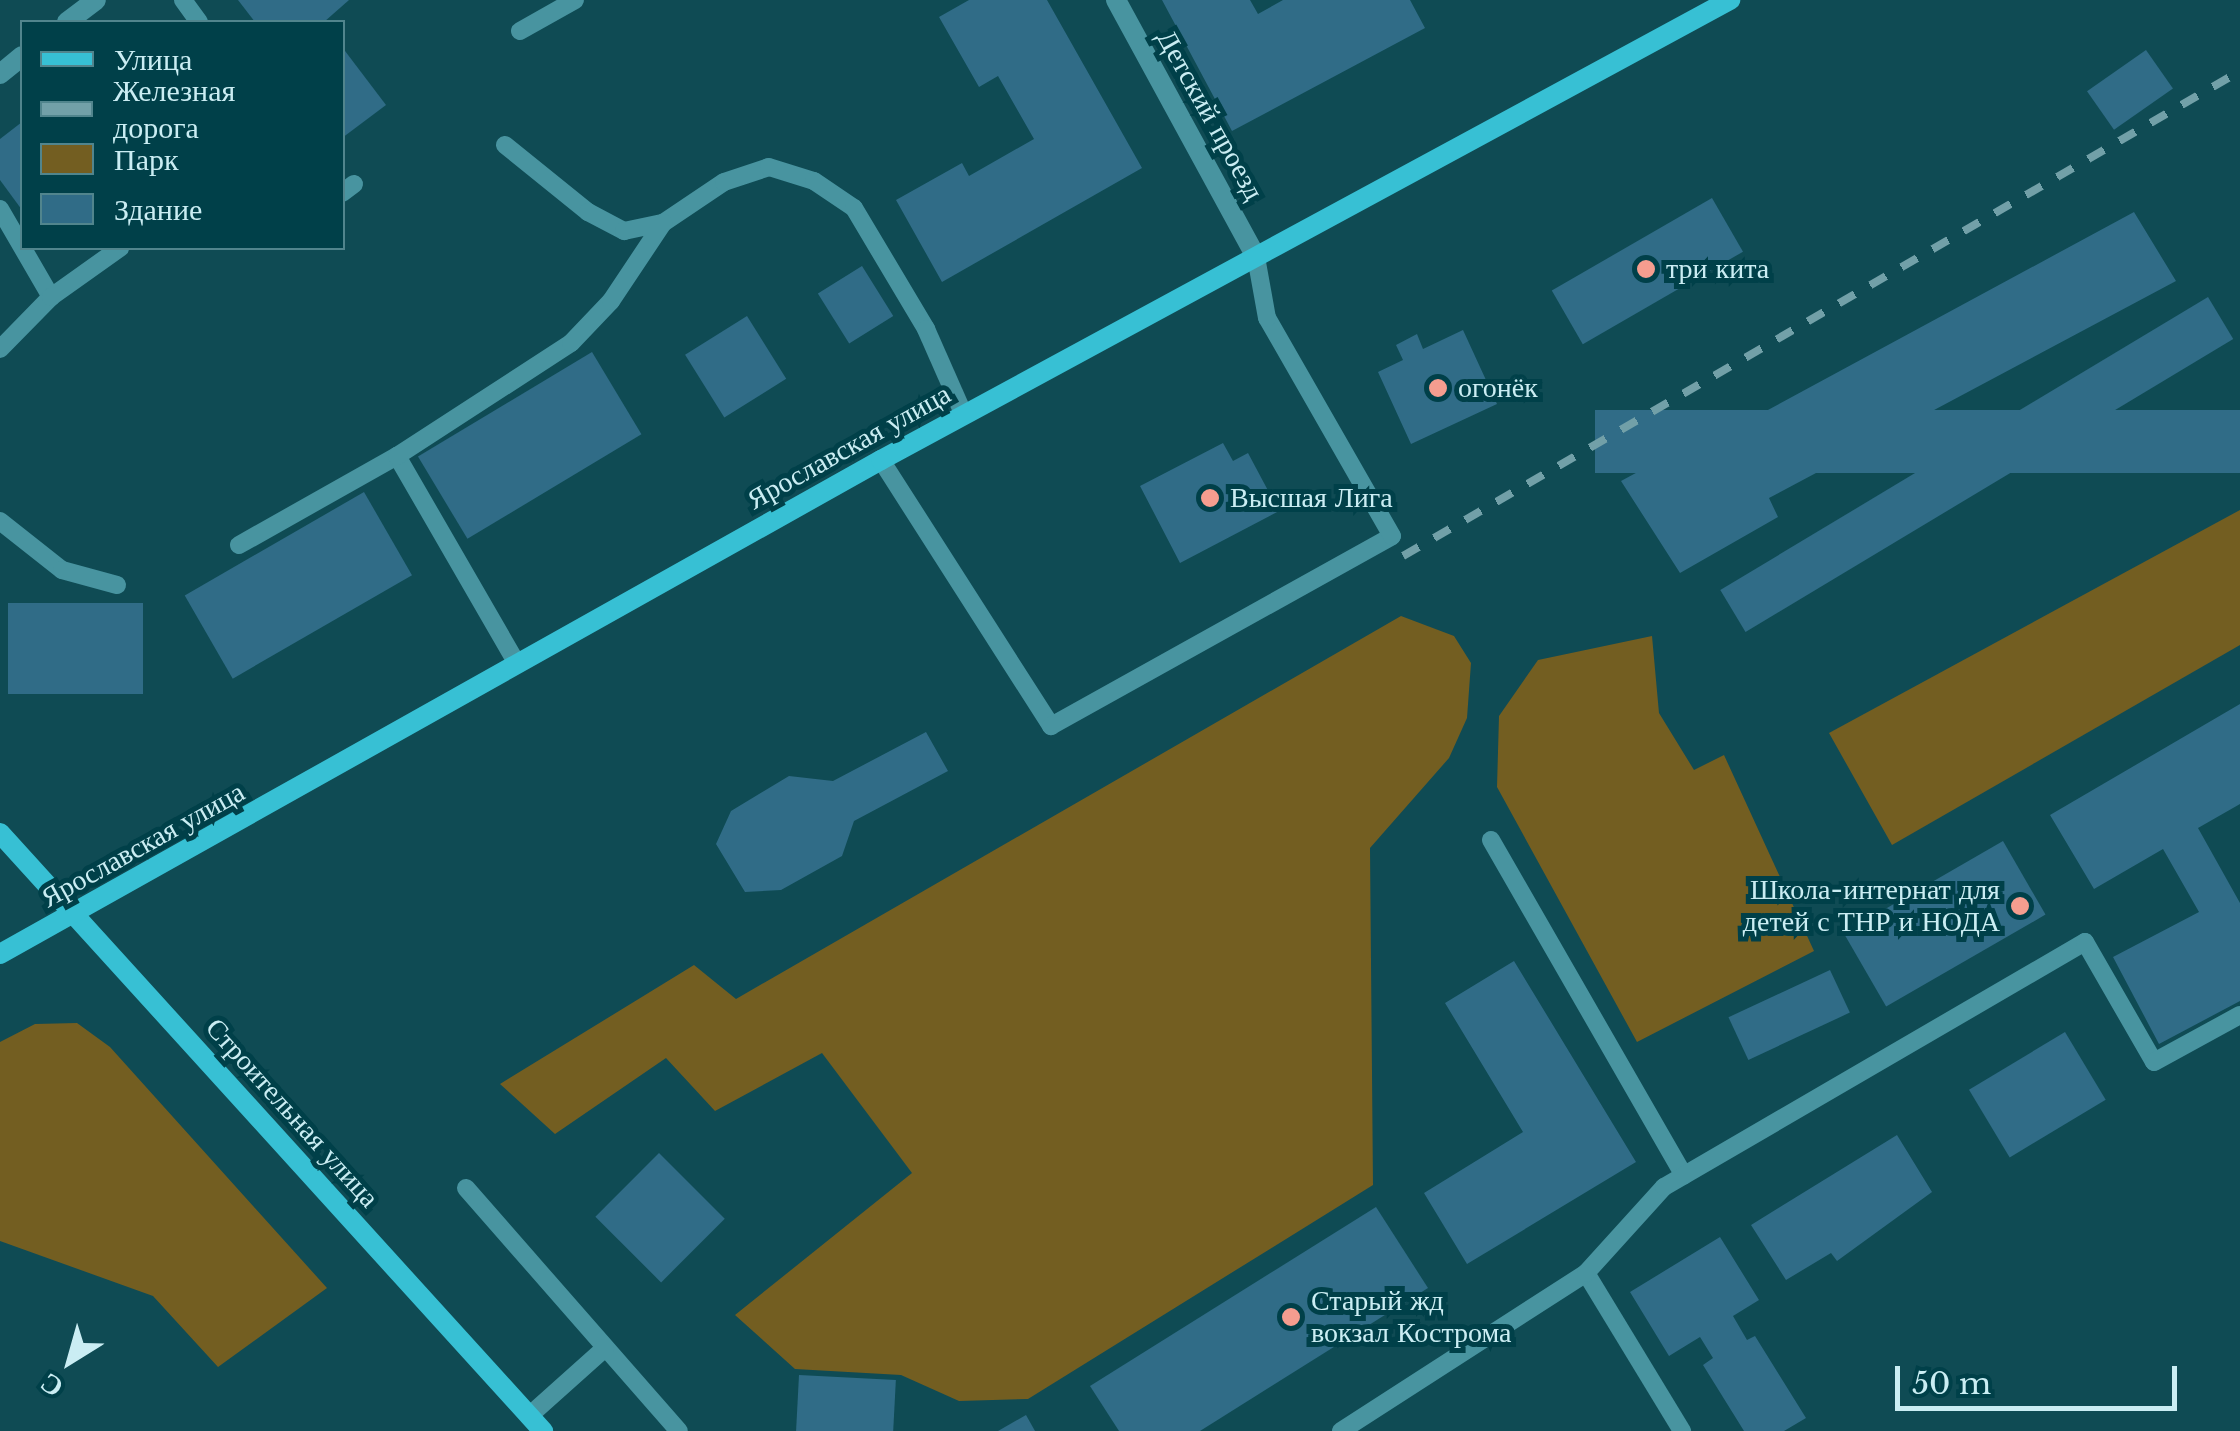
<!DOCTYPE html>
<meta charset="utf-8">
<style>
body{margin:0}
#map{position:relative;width:2240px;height:1431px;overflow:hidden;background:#0f4b54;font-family:"Libre Baskerville",serif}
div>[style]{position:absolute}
.green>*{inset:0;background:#735e21}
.building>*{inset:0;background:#306c87;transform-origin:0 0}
.lane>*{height:18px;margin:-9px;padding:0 9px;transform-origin:9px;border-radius:9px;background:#4894a0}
.street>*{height:20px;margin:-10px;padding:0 10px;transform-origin:10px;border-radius:10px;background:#4894a0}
.secondary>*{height:20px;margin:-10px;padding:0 10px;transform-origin:10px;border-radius:10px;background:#37c0d4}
.rail>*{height:8px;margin-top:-4px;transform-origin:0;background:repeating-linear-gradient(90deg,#72a0a8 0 18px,transparent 0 36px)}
.dots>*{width:28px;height:28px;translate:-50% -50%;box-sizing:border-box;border:5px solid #004049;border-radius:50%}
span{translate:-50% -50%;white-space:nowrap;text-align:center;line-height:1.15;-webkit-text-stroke:10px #004049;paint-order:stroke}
.street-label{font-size:28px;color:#caedf3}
.poi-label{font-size:28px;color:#caedf3}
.left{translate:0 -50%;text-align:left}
.right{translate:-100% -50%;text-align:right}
.legend{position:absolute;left:20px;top:20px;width:325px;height:230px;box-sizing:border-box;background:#004049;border:2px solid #51858d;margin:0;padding:12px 18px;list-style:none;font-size:30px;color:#caedf3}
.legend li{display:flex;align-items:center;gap:20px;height:50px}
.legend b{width:50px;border:2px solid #51858d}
.north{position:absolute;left:20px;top:1311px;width:100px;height:100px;-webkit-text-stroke:8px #004049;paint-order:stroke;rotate:217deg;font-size:28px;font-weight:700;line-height:40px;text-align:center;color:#caedf3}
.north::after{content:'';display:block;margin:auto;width:35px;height:45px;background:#caedf3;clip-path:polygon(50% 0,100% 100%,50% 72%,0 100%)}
.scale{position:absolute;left:1895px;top:1366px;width:282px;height:45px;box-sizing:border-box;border:5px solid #caedf3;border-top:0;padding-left:12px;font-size:30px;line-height:35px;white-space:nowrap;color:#caedf3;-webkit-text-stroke:8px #004049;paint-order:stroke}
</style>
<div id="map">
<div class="green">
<div style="clip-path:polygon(2240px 510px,2240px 645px,1892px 845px,1829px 733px)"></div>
<div style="clip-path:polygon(1401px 616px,1454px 636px,1471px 663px,1467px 718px,1449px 758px,1370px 848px,1373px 1185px,1028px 1399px,959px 1401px,901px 1375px,795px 1369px,735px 1315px,912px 1173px,822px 1053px,715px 1111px,666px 1058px,555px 1134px,500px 1084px,694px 965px,736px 999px)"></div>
<div style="clip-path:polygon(1652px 636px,1659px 713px,1694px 770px,1724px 755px,1814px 951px,1637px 1042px,1497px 787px,1499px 716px,1538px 660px)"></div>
<div style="clip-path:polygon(77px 1023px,110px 1047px,327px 1288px,218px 1367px,153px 1296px,0 1241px,0 1042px,35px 1024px)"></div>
</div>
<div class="building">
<div style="clip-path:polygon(238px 0,349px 0,324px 22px,255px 22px)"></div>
<div style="clip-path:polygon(969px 0,1047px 0,1142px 168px,942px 282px,896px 200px,962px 163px,969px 176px,1034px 139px,998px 76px,979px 87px,939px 17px)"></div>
<div style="clip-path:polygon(1162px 0,1250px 0,1258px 14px,1283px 0,1410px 0,1425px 28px,1232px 131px)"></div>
<div style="clip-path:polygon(342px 47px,386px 105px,342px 138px)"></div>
<div style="left:2146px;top:50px;width:47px;height:72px;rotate:55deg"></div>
<div style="clip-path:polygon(22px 122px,22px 210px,0 180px,0 139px)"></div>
<div style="left:1712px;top:198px;width:62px;height:185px;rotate:60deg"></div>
<div style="clip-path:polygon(2134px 212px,2176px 281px,1769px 498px,1778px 517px,1680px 573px,1621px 481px,1723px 426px,1729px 431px)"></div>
<div style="left:862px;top:266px;width:59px;height:52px;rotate:58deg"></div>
<div style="left:2208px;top:297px;width:49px;height:569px;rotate:59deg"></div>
<div style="left:747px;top:316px;width:74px;height:73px;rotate:58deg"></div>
<div style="clip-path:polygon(1463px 330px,1497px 404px,1411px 444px,1378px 372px,1403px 360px,1396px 345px,1417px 334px,1423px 349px)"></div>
<div style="left:592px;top:352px;width:96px;height:203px;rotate:59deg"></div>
<div style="left:2240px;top:410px;width:63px;height:645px;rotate:90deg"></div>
<div style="clip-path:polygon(1223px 443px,1233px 461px,1248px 453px,1279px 511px,1180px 563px,1140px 486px)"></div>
<div style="left:364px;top:492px;width:96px;height:207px;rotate:60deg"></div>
<div style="left:8px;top:603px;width:135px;height:91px"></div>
<div style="clip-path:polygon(2240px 704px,2240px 804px,2198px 828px,2240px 903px,2240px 1001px,2159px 1044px,2113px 957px,2199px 912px,2163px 849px,2094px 889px,2050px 815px)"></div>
<div style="clip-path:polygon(926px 732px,948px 771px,854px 821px,842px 856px,781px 890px,745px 892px,716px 844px,731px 811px,789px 776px,833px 781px)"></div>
<div style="left:2003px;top:841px;width:85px;height:184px;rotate:60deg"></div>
<div style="clip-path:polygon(1514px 961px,1636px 1162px,1467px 1264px,1424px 1193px,1523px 1132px,1445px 1003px)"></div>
<div style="left:1830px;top:970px;width:47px;height:112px;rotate:65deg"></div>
<div style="left:2065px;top:1032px;width:79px;height:112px;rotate:59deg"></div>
<div style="clip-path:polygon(1897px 1135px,1932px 1192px,1837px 1261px,1831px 1253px,1786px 1280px,1751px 1225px)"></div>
<div style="left:659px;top:1153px;width:93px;height:90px;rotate:45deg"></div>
<div style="clip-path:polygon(1376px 1207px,1428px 1288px,1200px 1431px,1119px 1431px,1090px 1386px)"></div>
<div style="clip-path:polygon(1720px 1237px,1759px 1300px,1733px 1316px,1747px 1340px,1755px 1336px,1806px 1418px,1784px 1431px,1744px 1431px,1703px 1365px,1713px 1358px,1700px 1337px,1669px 1356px,1630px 1292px)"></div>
<div style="left:799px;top:1375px;width:97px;height:56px;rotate:3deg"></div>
<div style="clip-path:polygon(1026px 1415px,1035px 1431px,998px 1431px)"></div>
</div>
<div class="lane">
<div style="left:183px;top:0;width:27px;rotate:54deg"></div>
<div style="left:520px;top:31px;width:63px;rotate:-29.4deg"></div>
<div style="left:505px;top:145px;width:107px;rotate:38.9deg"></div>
<div style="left:588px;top:212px;width:41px;rotate:27.8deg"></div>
<div style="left:624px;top:231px;width:40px;rotate:-12deg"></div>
<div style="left:663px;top:223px;width:73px;rotate:-33.9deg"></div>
<div style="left:724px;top:182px;width:47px;rotate:-18.4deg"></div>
<div style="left:769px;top:167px;width:47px;rotate:17.3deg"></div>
<div style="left:814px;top:181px;width:48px;rotate:34deg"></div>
<div style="left:854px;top:208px;width:141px;rotate:59.2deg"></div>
<div style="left:926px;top:329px;width:94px;rotate:66.2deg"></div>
<div style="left:342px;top:193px;width:15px;rotate:-37deg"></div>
<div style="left:0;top:209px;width:102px;rotate:59.9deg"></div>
<div style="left:0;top:349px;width:73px;rotate:-45.6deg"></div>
<div style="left:51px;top:297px;width:85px;rotate:-35.4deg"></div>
<div style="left:881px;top:460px;width:316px;rotate:57.4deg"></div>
<div style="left:1051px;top:726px;width:390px;rotate:-29.1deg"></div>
<div style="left:1392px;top:536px;width:251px;rotate:-119.8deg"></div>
<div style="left:1267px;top:318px;width:62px;rotate:-100.2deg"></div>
<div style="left:0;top:521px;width:79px;rotate:38.3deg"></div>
<div style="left:62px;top:570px;width:57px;rotate:15.3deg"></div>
<div style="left:239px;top:545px;width:181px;rotate:-29.4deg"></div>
<div style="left:516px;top:662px;width:238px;rotate:-120deg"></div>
<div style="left:397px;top:456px;width:207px;rotate:-33deg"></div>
<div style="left:571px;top:343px;width:58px;rotate:-46.4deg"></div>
<div style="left:611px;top:301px;width:94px;rotate:-56.3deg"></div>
<div style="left:1491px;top:840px;width:387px;rotate:60.1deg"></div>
<div style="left:466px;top:1188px;width:323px;rotate:48.8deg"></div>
<div style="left:1586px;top:1273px;width:185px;rotate:58.7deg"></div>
<div style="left:529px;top:1416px;width:102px;rotate:-41.8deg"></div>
<div style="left:1341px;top:1431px;width:292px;rotate:-32.8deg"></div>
<div style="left:1586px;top:1273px;width:116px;rotate:-47.8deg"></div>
<div style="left:1664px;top:1187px;width:487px;rotate:-30.2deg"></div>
<div style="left:2085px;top:942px;width:138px;rotate:60.1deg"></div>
<div style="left:2154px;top:1062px;width:98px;rotate:-28.7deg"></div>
</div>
<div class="street">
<div style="left:1116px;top:0;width:293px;rotate:61.4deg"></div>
<div style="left:67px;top:22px;width:36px;rotate:-37deg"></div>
<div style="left:0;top:74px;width:28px;rotate:-39deg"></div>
</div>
<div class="secondary">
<div style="left:0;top:833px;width:808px;rotate:47.76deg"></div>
<div style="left:0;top:954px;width:1010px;rotate:-29.28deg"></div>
<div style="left:881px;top:460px;width:966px;rotate:-28.45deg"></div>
</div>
<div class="rail">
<div style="left:1403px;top:556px;width:967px;rotate:-30.09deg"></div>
</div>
<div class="dots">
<div style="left:1646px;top:269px;background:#f59d8f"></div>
<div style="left:1438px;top:388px;background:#f59d8f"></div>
<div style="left:1210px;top:498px;background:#f59d8f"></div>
<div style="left:2020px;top:906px;background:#f59d8f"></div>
<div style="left:1291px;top:1317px;background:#f59d8f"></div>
</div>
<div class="street-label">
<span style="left:1210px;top:115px;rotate:61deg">Детский проезд</span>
<span style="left:849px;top:447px;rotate:-29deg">Ярославская улица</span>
<span style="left:143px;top:845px;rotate:-29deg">Ярославская улица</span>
<span style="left:292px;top:1113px;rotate:48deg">Строительная улица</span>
</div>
<div class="poi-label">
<span class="left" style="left:1666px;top:269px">три кита</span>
<span class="left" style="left:1458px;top:388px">огонёк</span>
<span class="left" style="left:1230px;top:498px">Высшая Лига</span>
<span class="right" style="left:2000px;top:906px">Школа-интернат для<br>детей с ТНР и НОДА</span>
<span class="left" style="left:1311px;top:1317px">Старый жд<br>вокзал Кострома</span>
</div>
<ul class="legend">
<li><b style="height:12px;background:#37c0d4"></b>Улица</li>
<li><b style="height:12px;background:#72a0a8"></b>Железная дорога</li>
<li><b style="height:28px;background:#735e21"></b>Парк</li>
<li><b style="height:28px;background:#306c87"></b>Здание</li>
</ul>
<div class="north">С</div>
<div class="scale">50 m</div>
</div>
